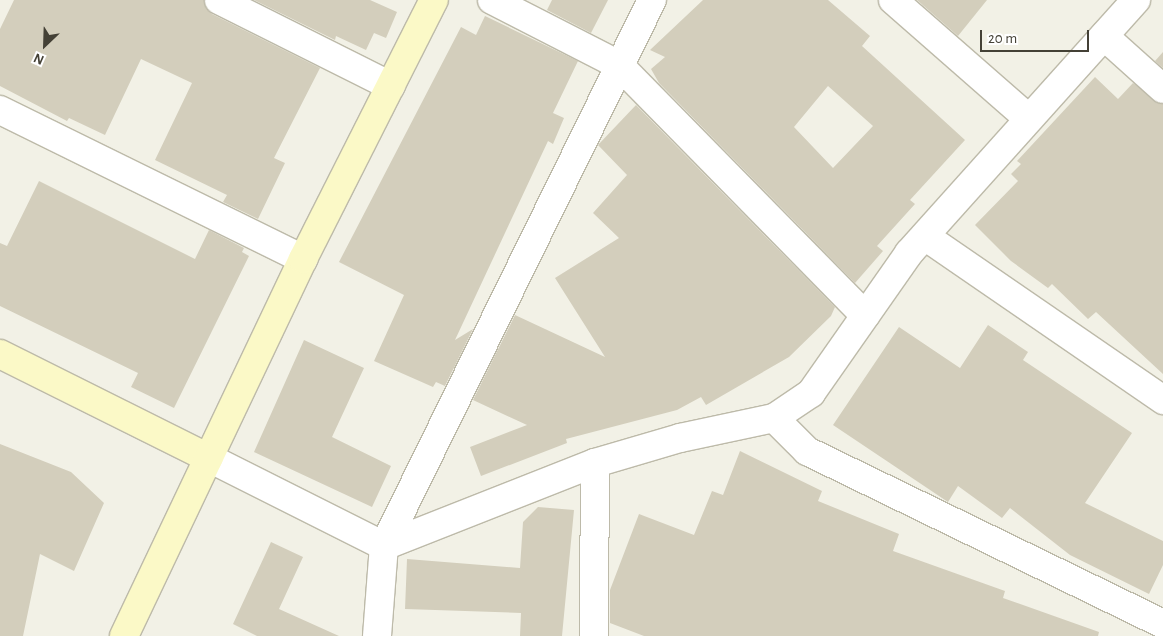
<!DOCTYPE html>
<style>
body{margin:0}
#map{position:relative;width:1163px;height:636px;overflow:hidden;background:#f2f1e6;font-family:"Alegreya Sans",sans-serif}
div>[style]{position:absolute}
.building>*{inset:0;background:#d3cebc}
.roads{filter:drop-shadow(1px 0 #bdbaa9) drop-shadow(-1px 0 #bdbaa9) drop-shadow(0 1px #bdbaa9) drop-shadow(0 -1px #bdbaa9)}
.street>*{height:28px;margin:-14px;padding:0 14px;transform-origin:14px;border-radius:14px;background:#fff}
.secondary>*{height:28px;margin:-14px;padding:0 14px;transform-origin:14px;border-radius:14px;background:#fbf9c7}
span{translate:-50% -50%;white-space:nowrap;text-align:center;line-height:1.15;-webkit-text-stroke:5px #fff;paint-order:stroke}
.north{position:absolute;left:20px;top:20px;width:50px;height:50px;-webkit-text-stroke:4px #fff;paint-order:stroke;rotate:204deg;font-size:14px;font-weight:700;line-height:20px;text-align:center;color:#444136}
.north::after{content:'';display:block;margin:auto;width:18px;height:22px;background:#444136;clip-path:polygon(50% 0,100% 100%,50% 72%,0 100%)}
.scale{position:absolute;left:980px;top:30px;width:109px;height:22px;box-sizing:border-box;border:2px solid #444136;border-top:0;padding-left:6px;font-size:15px;line-height:18px;white-space:nowrap;color:#444136;-webkit-text-stroke:4px #fff;paint-order:stroke}
</style>
<div id="map">
<div class="building">
<div style="clip-path:polygon(14px 0,204px 0,212px 14px,320px 68px,274px 158px,285px 163px,258px 219px,223px 202px,227px 195px,155px 160px,192px 83px,141px 59px,105px 135px,69px 118px,67px 121px,0 86px,0 29px)"></div>
<div style="clip-path:polygon(254px 0,370px 0,397px 12px,386px 38px,374px 33px,366px 50px,336px 36px,335px 40px)"></div>
<div style="clip-path:polygon(552px 0,608px 0,591px 33px,547px 10px)"></div>
<div style="clip-path:polygon(evenodd,703px 0,828px 0,870px 36px,862px 46px,965px 140px,910px 200px,915px 204px,877px 246px,883px 251px,855px 283px,659px 83px,651px 69px,665px 57px,650px 50px,703px 0,828px 86px,873px 126px,833px 168px,794px 127px,828px 86px)"></div>
<div style="clip-path:polygon(917px 0,987px 0,958px 36px)"></div>
<div style="clip-path:polygon(485px 16px,578px 61px,553px 113px,564px 118px,553px 144px,548px 141px,455px 340px,473px 329px,445px 386px,436px 382px,433px 387px,374px 361px,404px 295px,339px 262px,461px 27px,476px 35px)"></div>
<div style="clip-path:polygon(1163px 52px,1163px 68px,1155px 61px)"></div>
<div style="clip-path:polygon(1095px 77px,1118px 99px,1133px 83px,1163px 104px,1163px 374px,1096px 312px,1088px 319px,1052px 284px,1048px 288px,1011px 261px,975px 225px,1018px 181px,1011px 174px,1021px 164px,1017px 161px)"></div>
<div style="clip-path:polygon(636px 105px,835px 307px,831px 316px,789px 357px,706px 405px,701px 397px,677px 410px,566px 439px,567px 443px,481px 476px,470px 447px,527px 425px,473px 400px,515px 315px,605px 357px,555px 278px,619px 238px,593px 213px,627px 175px,598px 145px)"></div>
<div style="clip-path:polygon(39px 181px,195px 259px,209px 230px,244px 248px,242px 252px,249px 256px,174px 408px,131px 387px,138px 373px,0 306px,0 243px,7px 246px)"></div>
<div style="clip-path:polygon(988px 325px,1028px 352px,1023px 360px,1132px 433px,1085px 503px,1163px 541px,1163px 565px,1149px 594px,1070px 555px,1010px 508px,1002px 518px,958px 486px,948px 502px,833px 425px,899px 327px,960px 368px)"></div>
<div style="clip-path:polygon(304px 340px,364px 368px,332px 437px,391px 466px,372px 507px,254px 452px)"></div>
<div style="clip-path:polygon(0 444px,71px 472px,104px 503px,74px 571px,40px 554px,23px 636px,0 636px)"></div>
<div style="clip-path:polygon(740px 451px,822px 491px,818px 501px,899px 534px,893px 551px,1005px 591px,1003px 598px,1099px 632px,1098px 636px,644px 636px,610px 623px,610px 590px,639px 514px,694px 535px,712px 491px,723px 495px)"></div>
<div style="clip-path:polygon(538px 507px,574px 510px,562px 636px,520px 636px,521px 613px,405px 609px,407px 559px,520px 568px,523px 522px)"></div>
<div style="clip-path:polygon(271px 542px,303px 557px,279px 609px,339px 636px,257px 636px,233px 624px)"></div>
</div>
<div class="roads">
<div class="street">
<div style="left:219px;top:0;width:192px;rotate:26.6deg"></div>
<div style="left:492px;top:0;width:143px;rotate:27.1deg"></div>
<div style="left:619px;top:65px;width:351px;rotate:45.5deg"></div>
<div style="left:893px;top:0;width:179px;rotate:41.2deg"></div>
<div style="left:1104px;top:36px;width:79px;rotate:41.9deg"></div>
<div style="left:0;top:110px;width:338px;rotate:26.2deg"></div>
<div style="left:926px;top:237px;width:288px;rotate:34.5deg"></div>
<div style="left:774px;top:418px;width:47px;rotate:45deg"></div>
<div style="left:807px;top:451px;width:396px;rotate:25.9deg"></div>
<div style="left:209px;top:458px;width:196px;rotate:26.7deg"></div>
<div style="left:384px;top:546px;width:227px;rotate:-21.5deg"></div>
<div style="left:595px;top:463px;width:89px;rotate:-16.4deg"></div>
<div style="left:680px;top:438px;width:96px;rotate:-12deg"></div>
<div style="left:774px;top:418px;width:45px;rotate:-34deg"></div>
<div style="left:811px;top:393px;width:171px;rotate:-55deg"></div>
<div style="left:909px;top:253px;width:340px;rotate:-48.1deg"></div>
<div style="left:377px;top:636px;width:90px;rotate:-85.6deg"></div>
<div style="left:384px;top:546px;width:608px;rotate:-63.86deg"></div>
<div style="left:594px;top:636px;width:173px;rotate:-89.7deg"></div>
</div>
<div class="secondary">
<div style="left:0;top:354px;width:233px;rotate:26.5deg"></div>
<div style="left:124px;top:636px;width:417px;rotate:-64.6deg"></div>
<div style="left:303px;top:259px;width:290px;rotate:-63.2deg"></div>
</div>
</div>
<div class="north">N</div>
<div class="scale">20 m</div>
</div>
